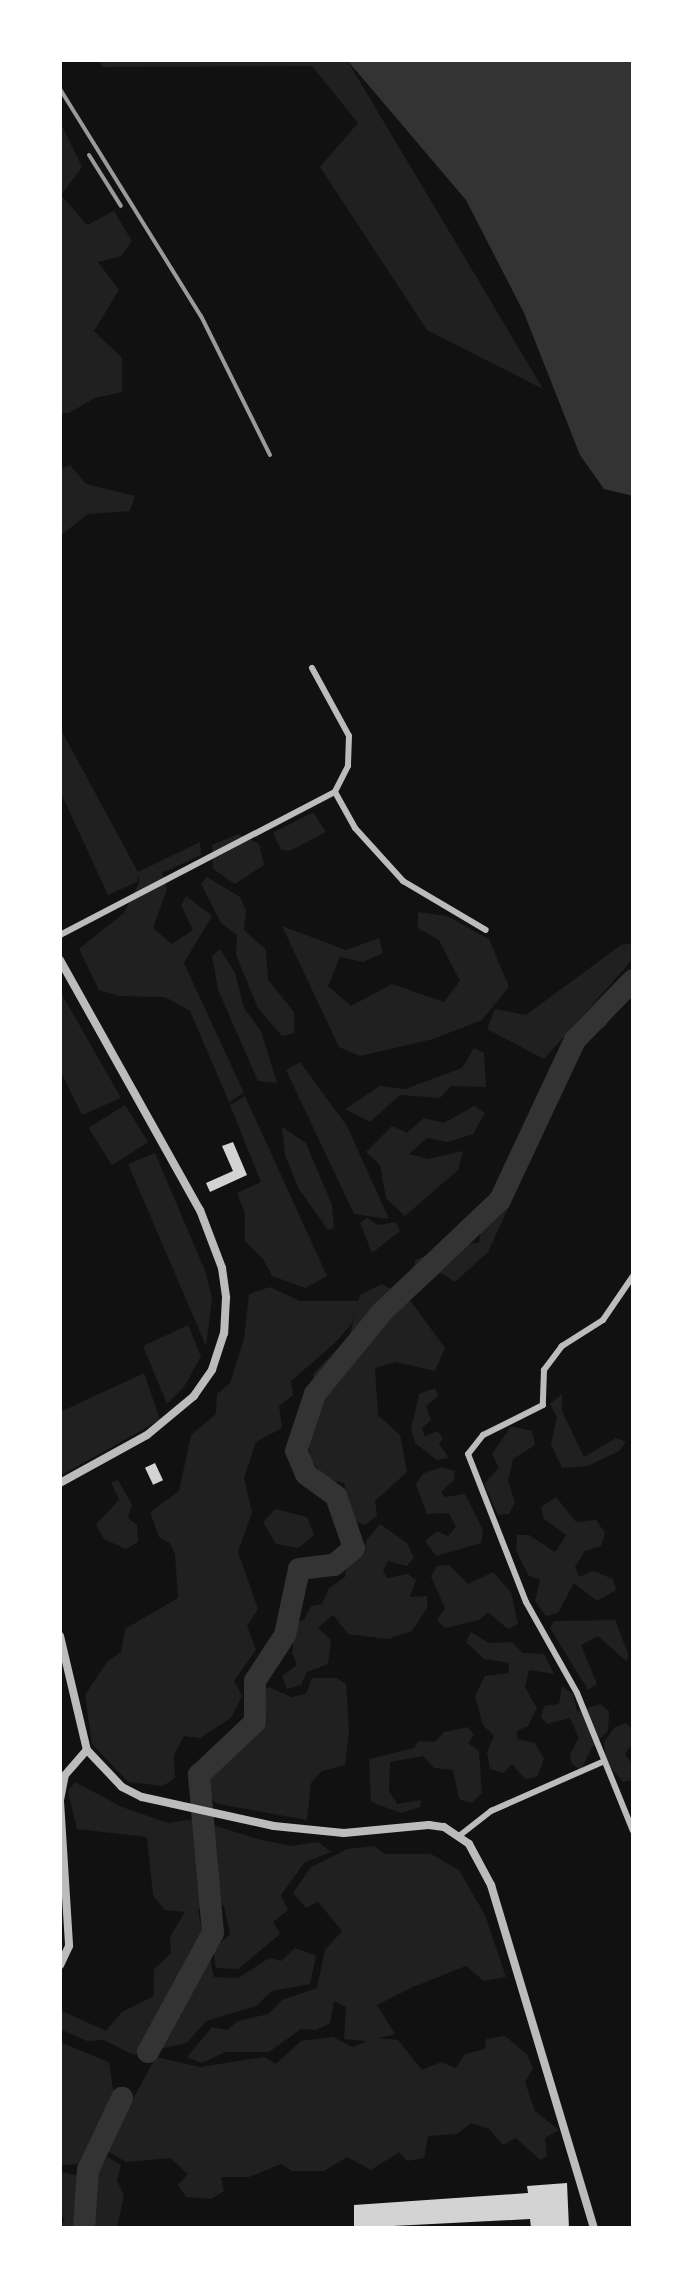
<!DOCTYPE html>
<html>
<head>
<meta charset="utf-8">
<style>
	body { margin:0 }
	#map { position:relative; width:693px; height:2288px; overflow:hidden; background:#111; font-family:"Golos Text",sans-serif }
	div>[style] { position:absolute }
	.green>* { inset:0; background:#202020; transform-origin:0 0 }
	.water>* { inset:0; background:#333 }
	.river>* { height:22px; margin:-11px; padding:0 11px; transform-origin:11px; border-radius:11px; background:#333 }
	.building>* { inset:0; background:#d3d3d3; transform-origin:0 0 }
	.minor>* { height:6px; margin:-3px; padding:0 3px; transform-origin:3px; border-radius:3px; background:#bcbcbc }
	.tertiary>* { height:8px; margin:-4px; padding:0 4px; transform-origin:4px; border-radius:4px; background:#bcbcbc }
	.rail>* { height:4px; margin:-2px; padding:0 2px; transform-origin:2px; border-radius:2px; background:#9a9a9a }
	span { translate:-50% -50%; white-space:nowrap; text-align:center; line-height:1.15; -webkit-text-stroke:7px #fff; paint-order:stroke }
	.frame { position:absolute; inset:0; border:62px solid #fff; pointer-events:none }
</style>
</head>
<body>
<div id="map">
	<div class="green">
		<i style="clip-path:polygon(98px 60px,347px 60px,543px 389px,427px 330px,320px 167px,358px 123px,312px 66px,103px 67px)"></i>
		<i style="clip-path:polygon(60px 122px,82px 167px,61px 195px,87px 225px,114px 211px,132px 241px,121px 256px,98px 262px,119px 290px,94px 331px,122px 358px,122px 392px,95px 398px,69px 413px,60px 413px)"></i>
		<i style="clip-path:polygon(70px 465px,86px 484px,135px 496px,130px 511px,88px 514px,60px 536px,60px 469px)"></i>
		<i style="clip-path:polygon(60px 728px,138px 872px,200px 842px,201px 855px,162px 873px,167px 889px,153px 928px,172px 944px,193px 930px,181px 905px,186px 896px,212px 916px,184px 963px,244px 1093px,229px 1102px,190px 1011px,165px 997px,119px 996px,99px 990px,79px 949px,124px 913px,139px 883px,139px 875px,137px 882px,108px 895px,60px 791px)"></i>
		<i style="clip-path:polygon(313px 812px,326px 832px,290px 851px,281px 850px,273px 833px)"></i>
		<i style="clip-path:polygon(238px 834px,259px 844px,264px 865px,235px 884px,213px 869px,212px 845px)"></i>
		<i style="clip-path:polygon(207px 877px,240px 897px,246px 911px,244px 930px,266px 950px,268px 980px,294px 1012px,294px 1033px,282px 1036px,258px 1008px,236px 955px,237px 935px,221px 923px,201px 884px)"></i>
		<i style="clip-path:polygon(418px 912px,447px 916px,489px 939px,509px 987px,482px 1020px,433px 1039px,360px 1056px,339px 1047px,282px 926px,346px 950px,379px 938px,383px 953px,363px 962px,340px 957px,328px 986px,351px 1006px,392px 984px,444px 1002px,460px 981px,439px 940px,418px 928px)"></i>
		<i style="clip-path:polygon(633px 943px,633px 959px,544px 1059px,487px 1029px,495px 1009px,526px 1015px,621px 945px)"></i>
		<i style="clip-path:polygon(220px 949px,235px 973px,244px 1008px,261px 1031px,277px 1083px,258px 1081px,218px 990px,212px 956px)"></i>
		<i style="clip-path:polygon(60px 991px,121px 1098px,82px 1115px,60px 1070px)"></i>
		<i style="clip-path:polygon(601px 1008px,613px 1015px,605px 1027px,587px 1037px,488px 1252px,455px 1282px,441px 1273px,410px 1298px,397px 1290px,399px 1282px,414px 1272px,415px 1260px,434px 1253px,443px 1257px,459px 1244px,479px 1243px,481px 1229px,495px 1216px,490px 1195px,501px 1188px,516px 1147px,546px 1115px,542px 1099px,557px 1092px,551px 1081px,571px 1037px,591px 1030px)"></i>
		<i style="clip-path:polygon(474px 1048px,484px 1053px,486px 1087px,451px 1086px,440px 1098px,400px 1095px,370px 1122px,345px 1109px,380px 1086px,405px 1089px,462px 1068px)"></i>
		<i style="clip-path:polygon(300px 1062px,347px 1126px,389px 1219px,354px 1214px,286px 1070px)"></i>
		<i style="clip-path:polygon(245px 1096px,327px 1276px,305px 1288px,272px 1276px,263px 1259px,245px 1241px,245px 1213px,237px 1193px,261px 1182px,230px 1105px)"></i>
		<i style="left:125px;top:1105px;width:44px;height:43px;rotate:58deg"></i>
		<i style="clip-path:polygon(474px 1106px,485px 1113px,473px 1134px,448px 1142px,427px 1138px,409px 1154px,428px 1159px,463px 1151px,458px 1170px,405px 1216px,386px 1198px,380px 1165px,366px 1152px,392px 1126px,407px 1133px,424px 1118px,444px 1123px)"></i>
		<i style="clip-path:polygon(282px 1127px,306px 1143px,332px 1205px,334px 1228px,328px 1230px,299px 1189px,285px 1155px)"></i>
		<i style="clip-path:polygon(155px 1153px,206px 1273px,212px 1299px,206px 1346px,128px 1164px)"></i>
		<i style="clip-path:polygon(367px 1218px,378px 1225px,396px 1222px,400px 1231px,372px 1253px,360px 1223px)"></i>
		<i style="clip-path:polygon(382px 1284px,410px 1300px,445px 1348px,435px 1371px,396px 1362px,375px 1368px,378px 1415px,400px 1435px,407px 1472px,375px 1501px,377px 1516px,364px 1525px,351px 1519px,344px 1483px,327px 1479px,310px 1459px,308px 1434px,313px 1425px,306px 1405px,316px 1386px,313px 1374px,350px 1336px,356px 1307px,352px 1323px,336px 1342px,291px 1381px,293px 1395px,279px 1406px,282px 1428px,256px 1442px,244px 1478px,252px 1512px,238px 1552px,258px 1609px,247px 1626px,256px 1650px,234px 1681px,242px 1696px,231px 1718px,200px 1738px,184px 1736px,174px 1755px,175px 1778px,163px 1786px,128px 1782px,92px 1744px,85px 1695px,107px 1662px,121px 1652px,125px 1629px,178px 1598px,175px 1554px,170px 1543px,159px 1537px,150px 1512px,179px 1491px,191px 1435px,216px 1414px,217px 1394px,230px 1383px,244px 1339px,249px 1294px,270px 1287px,300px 1301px,358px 1301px,360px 1295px)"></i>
		<i style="clip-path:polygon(188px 1325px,201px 1356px,184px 1387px,167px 1404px,143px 1346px)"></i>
		<i style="clip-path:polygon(144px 1373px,160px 1420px,60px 1476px,60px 1412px)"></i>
		<i style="clip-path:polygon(435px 1388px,438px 1396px,426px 1406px,431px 1420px,422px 1428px,425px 1437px,437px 1431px,443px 1438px,439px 1444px,449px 1458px,437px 1460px,415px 1443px,411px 1429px,419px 1394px)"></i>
		<i style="clip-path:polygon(562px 1394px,562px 1411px,584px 1457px,616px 1438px,626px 1442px,619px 1451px,588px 1466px,562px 1468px,551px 1444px,557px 1417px,550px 1404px)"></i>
		<i style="clip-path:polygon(511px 1426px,532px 1431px,535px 1445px,513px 1459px,508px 1481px,515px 1502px,509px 1514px,498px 1515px,484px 1484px,499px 1468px,492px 1454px)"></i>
		<i style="clip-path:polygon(442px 1467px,455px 1471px,454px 1480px,441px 1492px,445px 1497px,465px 1494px,483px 1530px,481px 1543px,436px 1556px,425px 1541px,437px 1531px,448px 1536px,456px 1527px,449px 1513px,427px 1514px,416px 1485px,422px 1474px)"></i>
		<i style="clip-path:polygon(118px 1480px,132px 1505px,128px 1518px,137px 1525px,138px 1542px,126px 1549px,104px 1539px,96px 1524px,119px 1500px,111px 1482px)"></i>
		<i style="clip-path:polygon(556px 1497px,576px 1522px,596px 1520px,605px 1533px,601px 1546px,585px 1551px,575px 1567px,579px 1577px,593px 1571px,613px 1579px,616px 1590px,597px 1601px,574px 1583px,558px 1613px,546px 1616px,535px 1601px,540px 1580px,529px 1576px,516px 1551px,517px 1535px,529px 1535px,555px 1552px,566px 1535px,544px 1519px,541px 1507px)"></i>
		<i style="clip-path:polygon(275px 1509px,307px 1517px,314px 1535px,298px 1548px,276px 1544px,263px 1522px)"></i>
		<i style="clip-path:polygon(380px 1524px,407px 1543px,414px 1558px,407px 1566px,388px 1561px,383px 1571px,387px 1578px,408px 1574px,416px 1580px,410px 1597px,427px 1596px,427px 1608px,412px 1631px,388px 1639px,348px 1634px,333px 1615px,318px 1628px,331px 1640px,328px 1664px,307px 1672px,301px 1685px,287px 1689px,282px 1676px,297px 1665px,292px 1653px,296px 1622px,304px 1620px,311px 1606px,322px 1604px,329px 1588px,345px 1577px,346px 1567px,365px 1553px,366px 1541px)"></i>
		<i style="clip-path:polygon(449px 1565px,468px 1584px,493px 1572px,511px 1592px,518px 1624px,508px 1629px,488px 1612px,479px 1620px,445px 1628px,437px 1620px,445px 1608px,431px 1577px,437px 1566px)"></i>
		<i style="clip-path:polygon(615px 1620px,629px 1656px,626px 1661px,598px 1636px,581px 1645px,597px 1684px,588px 1690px,550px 1628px,554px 1621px)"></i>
		<i style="clip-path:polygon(471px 1632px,489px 1643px,512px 1642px,523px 1653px,544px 1654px,554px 1674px,529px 1670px,525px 1687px,537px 1708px,528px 1726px,517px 1731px,517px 1739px,535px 1743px,544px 1759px,537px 1777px,525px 1779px,512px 1764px,504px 1773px,490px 1769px,487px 1752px,494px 1736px,483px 1725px,475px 1696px,485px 1676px,509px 1673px,509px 1663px,484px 1659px,466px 1642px)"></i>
		<i style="clip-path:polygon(312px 1678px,337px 1678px,346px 1684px,349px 1730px,345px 1765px,322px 1771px,311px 1783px,307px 1820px,218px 1804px,198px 1790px,196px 1778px,212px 1773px,210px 1751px,225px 1743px,248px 1743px,267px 1723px,262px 1692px,269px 1687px,291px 1697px,306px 1694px)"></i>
		<i style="clip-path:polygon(562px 1686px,573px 1694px,577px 1712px,600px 1704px,609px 1711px,608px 1731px,592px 1747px,581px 1770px,572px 1764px,570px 1754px,579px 1738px,570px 1718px,547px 1724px,541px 1717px,544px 1706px,559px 1704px)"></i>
		<i style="clip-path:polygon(626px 1723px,633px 1729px,633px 1743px,625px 1754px,633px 1765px,633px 1780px,623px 1782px,606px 1762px,604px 1742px,614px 1728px)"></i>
		<i style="clip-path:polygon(468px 1727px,474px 1735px,468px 1743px,479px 1751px,482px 1793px,472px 1803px,459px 1799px,453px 1770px,434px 1768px,423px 1756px,390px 1762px,389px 1791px,397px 1804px,421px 1800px,420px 1807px,401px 1813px,371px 1802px,369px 1759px,414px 1748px,419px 1741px,435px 1742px,444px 1732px)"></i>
		<i style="clip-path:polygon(75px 1782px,122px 1807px,168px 1823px,194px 1819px,261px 1840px,292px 1846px,318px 1842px,331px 1852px,305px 1862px,281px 1895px,288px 1910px,273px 1922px,280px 1934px,238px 1969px,216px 1968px,213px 1949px,230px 1934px,224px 1906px,215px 1901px,198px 1910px,202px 1933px,192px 1948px,210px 1959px,214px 1977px,238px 1978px,269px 1958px,281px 1961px,295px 1948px,316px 1956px,310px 1984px,272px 1991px,256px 2006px,206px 2021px,187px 2043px,134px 2055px,104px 2040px,87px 2041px,60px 2029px,60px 2010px,106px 2031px,122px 2012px,154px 1996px,154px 1969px,171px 1953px,170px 1937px,185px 1912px,165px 1910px,153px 1896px,147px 1837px,77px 1829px,68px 1791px)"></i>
		<i style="clip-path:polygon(374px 1846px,385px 1854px,431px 1854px,459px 1870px,485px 1915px,506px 1977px,484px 1981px,466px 1966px,413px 1987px,377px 2005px,395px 2034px,378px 2038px,398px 2040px,422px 2070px,441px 2062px,456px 2068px,465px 2054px,485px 2049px,486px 2039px,505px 2036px,527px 2054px,533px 2068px,525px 2082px,535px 2111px,559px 2130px,545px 2138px,547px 2156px,540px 2160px,516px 2138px,503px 2145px,489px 2129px,471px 2123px,457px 2134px,428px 2136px,424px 2158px,407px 2161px,399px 2152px,371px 2170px,347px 2157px,324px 2171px,292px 2171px,281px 2164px,249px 2177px,221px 2177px,224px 2191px,211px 2199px,186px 2197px,178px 2185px,188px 2174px,170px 2158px,126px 2162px,105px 2150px,156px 2057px,200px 2067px,264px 2057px,276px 2064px,301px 2041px,333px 2037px,353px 2047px,367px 2041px,344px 2039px,346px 2007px,334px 2001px,330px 2023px,316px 2030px,301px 2029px,269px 2052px,225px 2052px,202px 2063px,187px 2057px,212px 2027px,227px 2030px,238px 2021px,268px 2014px,282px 2000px,317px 1988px,325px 1950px,342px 1931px,318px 1902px,306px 1908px,293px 1893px,311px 1867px,347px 1849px)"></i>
		<i style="clip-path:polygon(60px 2042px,109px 2062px,114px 2097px,84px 2164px,60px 2165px)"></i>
		<i style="clip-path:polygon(107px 2157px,121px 2165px,117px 2180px,124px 2196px,117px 2228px,60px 2228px,65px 2219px,60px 2213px,60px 2172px,92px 2178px)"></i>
	</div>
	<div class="water">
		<i style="clip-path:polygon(347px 60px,633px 60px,633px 496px,604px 489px,580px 455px,524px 313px,466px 200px)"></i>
	</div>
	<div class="river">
		<i style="left:148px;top:2052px;width:136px;rotate:-61.4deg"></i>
		<i style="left:213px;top:1933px;width:159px;rotate:-95.1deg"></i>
		<i style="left:199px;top:1775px;width:77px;rotate:-43.4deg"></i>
		<i style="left:255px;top:1722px;width:41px;rotate:-90deg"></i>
		<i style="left:255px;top:1681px;width:55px;rotate:-56.9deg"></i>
		<i style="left:285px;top:1635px;width:67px;rotate:-78deg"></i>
		<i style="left:299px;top:1569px;width:35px;rotate:-7deg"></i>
		<i style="left:334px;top:1565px;width:26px;rotate:-40deg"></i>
		<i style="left:354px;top:1548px;width:55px;rotate:-109.1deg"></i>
		<i style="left:336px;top:1496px;width:37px;rotate:-144deg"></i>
		<i style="left:306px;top:1474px;width:25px;rotate:-113deg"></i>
		<i style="left:296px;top:1451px;width:60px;rotate:-71.6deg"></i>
		<i style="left:315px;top:1394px;width:106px;rotate:-50.7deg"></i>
		<i style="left:382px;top:1312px;width:163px;rotate:-43.5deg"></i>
		<i style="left:500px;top:1200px;width:177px;rotate:-64.9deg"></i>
		<i style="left:575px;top:1040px;width:83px;rotate:-46deg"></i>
		<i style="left:84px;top:2228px;width:58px;rotate:-86.1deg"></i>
		<i style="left:88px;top:2170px;width:80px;rotate:-64.7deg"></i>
	</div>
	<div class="building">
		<i style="clip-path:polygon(233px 1142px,247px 1175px,210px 1192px,206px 1183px,233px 1171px,222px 1146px)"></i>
		<i style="left:155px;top:1463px;width:19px;height:11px;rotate:65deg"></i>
		<i style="clip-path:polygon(567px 2183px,569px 2228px,531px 2228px,530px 2219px,354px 2228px,354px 2205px,528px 2193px,527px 2186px)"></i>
	</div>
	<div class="minor">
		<i style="left:312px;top:668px;width:77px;rotate:61.4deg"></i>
		<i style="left:349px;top:736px;width:30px;rotate:92deg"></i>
		<i style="left:348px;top:766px;width:29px;rotate:117deg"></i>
		<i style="left:335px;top:792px;width:41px;rotate:60.9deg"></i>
		<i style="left:355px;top:828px;width:72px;rotate:47.8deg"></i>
		<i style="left:403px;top:881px;width:96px;rotate:30.6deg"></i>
		<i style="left:60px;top:935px;width:310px;rotate:-27.5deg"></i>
		<i style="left:633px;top:1276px;width:53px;rotate:124.3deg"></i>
		<i style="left:603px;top:1320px;width:49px;rotate:147.6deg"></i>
		<i style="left:562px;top:1346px;width:30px;rotate:127deg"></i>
		<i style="left:544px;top:1370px;width:35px;rotate:92deg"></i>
		<i style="left:543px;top:1405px;width:67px;rotate:153.4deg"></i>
		<i style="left:483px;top:1435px;width:24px;rotate:128deg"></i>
		<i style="left:468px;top:1454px;width:159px;rotate:68.6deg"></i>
		<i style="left:526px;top:1602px;width:104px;rotate:60.7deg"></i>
		<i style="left:577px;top:1693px;width:149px;rotate:67.9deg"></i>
		<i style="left:459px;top:1836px;width:41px;rotate:-38deg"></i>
		<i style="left:491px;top:1811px;width:121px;rotate:-23.8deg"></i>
	</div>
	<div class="tertiary">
		<i style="left:60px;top:960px;width:287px;rotate:60.8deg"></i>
		<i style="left:200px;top:1210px;width:62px;rotate:69.2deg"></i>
		<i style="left:222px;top:1268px;width:30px;rotate:82deg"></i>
		<i style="left:226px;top:1298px;width:35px;rotate:93deg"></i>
		<i style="left:224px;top:1333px;width:39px;rotate:108deg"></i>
		<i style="left:212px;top:1370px;width:32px;rotate:125deg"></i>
		<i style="left:194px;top:1396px;width:61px;rotate:140.3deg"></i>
		<i style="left:147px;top:1435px;width:99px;rotate:151.1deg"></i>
		<i style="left:60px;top:1636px;width:117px;rotate:76.7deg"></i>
		<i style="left:87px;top:1750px;width:51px;rotate:46.6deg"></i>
		<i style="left:122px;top:1787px;width:22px;rotate:27deg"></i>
		<i style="left:142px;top:1797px;width:135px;rotate:12.4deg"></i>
		<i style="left:274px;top:1826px;width:70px;rotate:5.7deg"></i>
		<i style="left:344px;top:1833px;width:85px;rotate:-5.4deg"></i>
		<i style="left:429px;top:1825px;width:15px;rotate:8deg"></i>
		<i style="left:444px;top:1827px;width:30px;rotate:34deg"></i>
		<i style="left:469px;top:1844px;width:47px;rotate:61.8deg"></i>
		<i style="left:491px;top:1885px;width:358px;rotate:73.3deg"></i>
		<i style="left:60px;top:1800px;width:25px;rotate:-79deg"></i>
		<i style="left:65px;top:1775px;width:33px;rotate:-49deg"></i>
		<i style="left:60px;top:1801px;width:145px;rotate:86.4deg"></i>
		<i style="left:69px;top:1946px;width:21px;rotate:115deg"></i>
	</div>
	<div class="rail">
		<i style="left:60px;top:89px;width:267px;rotate:58.2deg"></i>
		<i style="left:201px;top:316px;width:155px;rotate:63.6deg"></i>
		<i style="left:89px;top:155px;width:60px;rotate:57.9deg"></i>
	</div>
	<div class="frame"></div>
</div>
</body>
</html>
